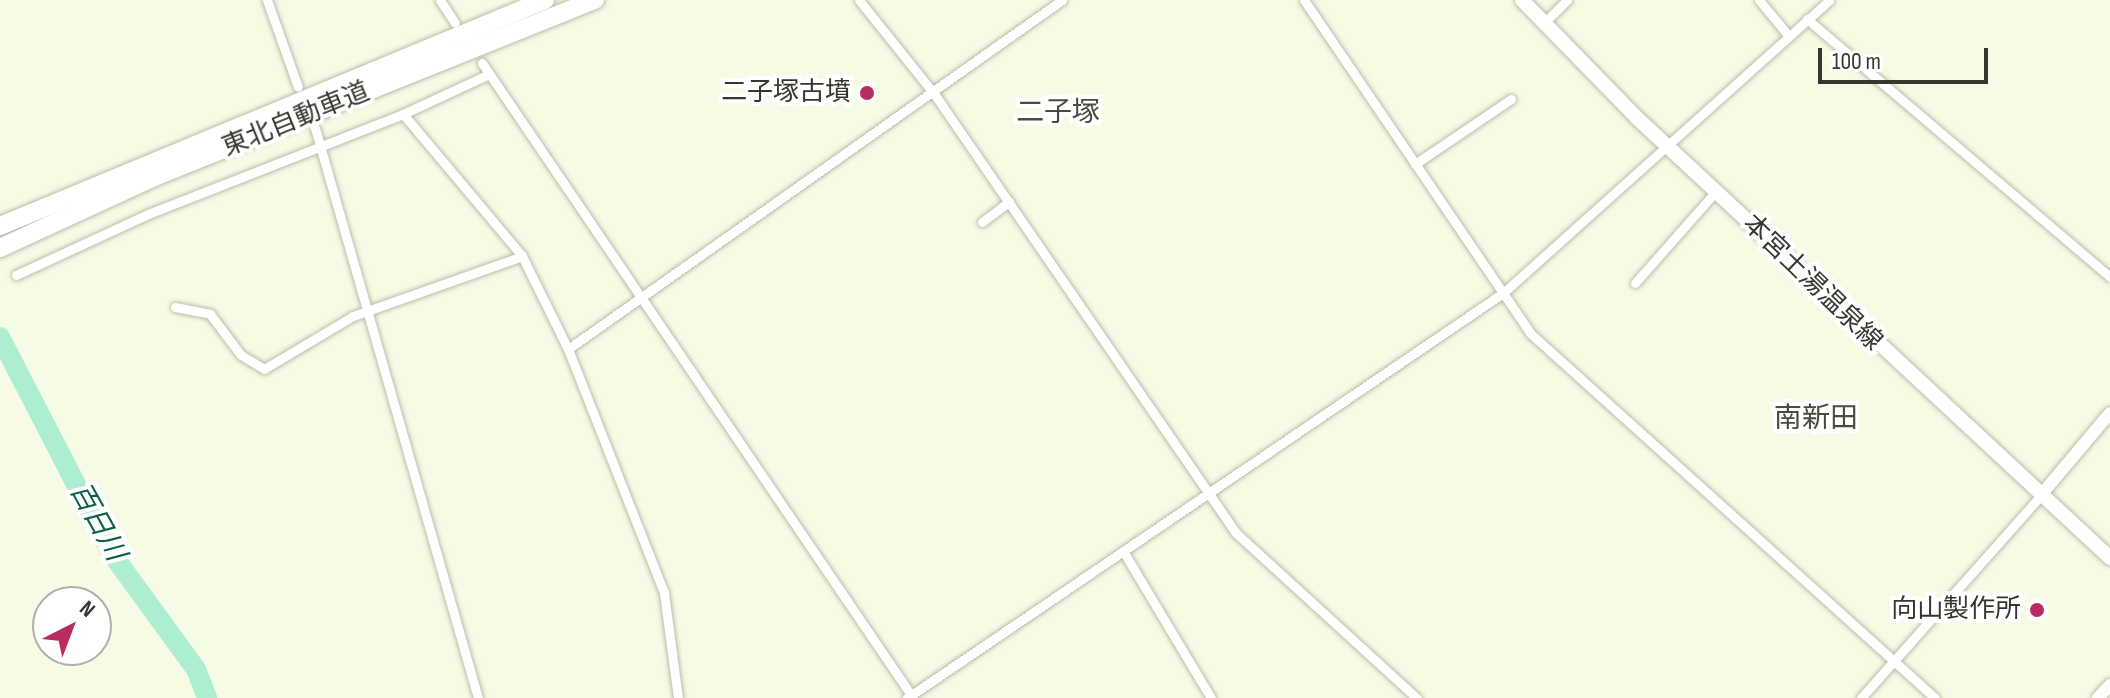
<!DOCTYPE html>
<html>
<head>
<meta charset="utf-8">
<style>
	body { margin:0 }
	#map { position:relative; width:2110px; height:698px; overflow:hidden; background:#f5fbe5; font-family:"Sofia Sans Condensed","Noto Sans JP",sans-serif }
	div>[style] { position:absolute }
	.river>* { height:20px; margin:-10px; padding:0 10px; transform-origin:10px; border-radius:10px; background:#adeed0 }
	.roads { filter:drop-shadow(0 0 2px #babfab) drop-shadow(0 0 2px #babfab) }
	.minor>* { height:9px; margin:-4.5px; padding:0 4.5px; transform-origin:4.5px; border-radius:4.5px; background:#fff }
	.tertiary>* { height:12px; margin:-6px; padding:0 6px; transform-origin:6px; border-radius:6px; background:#fff }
	.primary>* { height:14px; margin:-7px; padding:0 7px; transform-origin:7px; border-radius:7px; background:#fff }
	.motorway>* { height:18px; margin:-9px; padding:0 9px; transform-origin:9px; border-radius:9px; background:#fff }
	.dots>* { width:22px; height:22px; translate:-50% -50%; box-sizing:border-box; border:4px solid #fff; border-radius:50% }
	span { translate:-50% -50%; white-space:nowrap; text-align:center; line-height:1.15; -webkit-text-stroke:8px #fff; paint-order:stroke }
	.poi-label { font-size:26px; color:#363830 }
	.right { translate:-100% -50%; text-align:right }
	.street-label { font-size:26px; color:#363830 }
	.neighbourhood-label { font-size:28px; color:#484d3b }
	.water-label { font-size:28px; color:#0e5f44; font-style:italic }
	.north { position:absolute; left:32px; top:586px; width:80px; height:80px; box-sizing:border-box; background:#fff; border:2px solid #afafac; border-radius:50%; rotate:42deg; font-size:22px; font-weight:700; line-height:32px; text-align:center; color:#363830 }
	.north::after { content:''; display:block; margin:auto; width:28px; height:36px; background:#b92c61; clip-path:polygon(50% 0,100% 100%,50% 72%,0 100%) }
	.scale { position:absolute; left:1818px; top:48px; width:170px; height:36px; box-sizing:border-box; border:4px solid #363830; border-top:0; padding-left:10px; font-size:24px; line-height:28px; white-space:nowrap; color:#363830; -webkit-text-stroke:6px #fff; paint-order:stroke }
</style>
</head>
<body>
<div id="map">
	<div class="river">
		<i style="left:0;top:337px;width:244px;rotate:62.7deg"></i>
		<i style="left:112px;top:554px;width:142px;rotate:53.9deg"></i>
		<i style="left:196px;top:669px;width:31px;rotate:69deg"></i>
	</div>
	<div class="roads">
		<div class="minor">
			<i style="left:267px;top:0;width:92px;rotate:70.4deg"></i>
			<i style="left:440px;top:0;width:27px;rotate:57deg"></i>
			<i style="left:859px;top:0;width:122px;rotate:51.3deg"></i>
			<i style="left:935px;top:95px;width:531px;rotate:55.5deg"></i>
			<i style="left:1236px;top:533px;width:245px;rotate:42.4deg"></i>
			<i style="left:1304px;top:0;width:402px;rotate:55.8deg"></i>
			<i style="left:1530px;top:333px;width:545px;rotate:42.03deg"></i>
			<i style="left:1759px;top:0;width:45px;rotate:50.4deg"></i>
			<i style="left:1807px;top:19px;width:398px;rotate:40.4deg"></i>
			<i style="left:1544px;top:23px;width:33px;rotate:-45deg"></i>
			<i style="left:482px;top:63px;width:767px;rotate:55.83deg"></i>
			<i style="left:403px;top:114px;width:95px;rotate:-24.9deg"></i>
			<i style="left:315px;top:128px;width:593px;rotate:74.04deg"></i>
			<i style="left:1415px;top:164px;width:116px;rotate:-34.1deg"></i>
			<i style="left:982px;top:222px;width:34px;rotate:-37deg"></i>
			<i style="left:16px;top:275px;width:145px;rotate:-24.8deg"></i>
			<i style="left:148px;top:214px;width:274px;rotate:-21.4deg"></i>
			<i style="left:403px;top:114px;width:185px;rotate:50deg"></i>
			<i style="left:522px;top:256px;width:104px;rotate:63.7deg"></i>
			<i style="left:568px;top:349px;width:262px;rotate:68.5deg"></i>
			<i style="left:664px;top:593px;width:106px;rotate:82.4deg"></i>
			<i style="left:1635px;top:283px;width:123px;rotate:-48.6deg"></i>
			<i style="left:175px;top:307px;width:36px;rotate:11deg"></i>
			<i style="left:210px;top:314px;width:51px;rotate:52.9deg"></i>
			<i style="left:241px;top:355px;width:27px;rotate:31deg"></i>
			<i style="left:264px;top:369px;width:104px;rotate:-30.8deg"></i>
			<i style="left:353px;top:316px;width:179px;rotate:-19.5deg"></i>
			<i style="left:568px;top:349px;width:605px;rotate:-35.24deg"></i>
			<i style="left:1123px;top:551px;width:171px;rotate:59.1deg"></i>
			<i style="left:907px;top:698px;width:721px;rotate:-34.2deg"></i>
			<i style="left:1503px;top:293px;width:438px;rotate:-41.9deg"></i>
			<i style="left:1861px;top:698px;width:271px;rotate:-48.4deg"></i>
		</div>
		<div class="tertiary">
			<i style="left:2041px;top:495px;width:107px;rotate:-49.9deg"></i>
			<i style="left:2098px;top:698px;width:18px;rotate:-47deg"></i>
		</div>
		<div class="primary">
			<i style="left:1522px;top:0;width:165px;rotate:45.7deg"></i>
			<i style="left:1637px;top:118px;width:646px;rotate:42.93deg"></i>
		</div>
		<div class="motorway">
			<i style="left:0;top:226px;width:590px;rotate:-22.52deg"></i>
			<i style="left:0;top:248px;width:175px;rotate:-24.7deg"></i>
			<i style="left:159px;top:175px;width:470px;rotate:-21.9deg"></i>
		</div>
	</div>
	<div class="dots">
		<i style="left:867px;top:93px;background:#b92c61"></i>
		<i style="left:2037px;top:610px;background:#b92c61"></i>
	</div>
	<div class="poi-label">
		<span class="right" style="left:851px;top:93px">二子塚古墳</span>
		<span class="right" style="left:2021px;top:610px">向山製作所</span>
	</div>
	<div class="street-label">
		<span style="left:296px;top:120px;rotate:-22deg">東北自動車道</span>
		<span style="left:1812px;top:283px;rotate:44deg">本宮土湯温泉線</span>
	</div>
	<div class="neighbourhood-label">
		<span style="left:1058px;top:113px">二子塚</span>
		<span style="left:1816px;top:419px">南新田</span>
	</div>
	<div class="water-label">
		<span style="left:97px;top:522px;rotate:61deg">百日川</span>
	</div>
	<div class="north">N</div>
	<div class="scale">100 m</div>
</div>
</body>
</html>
